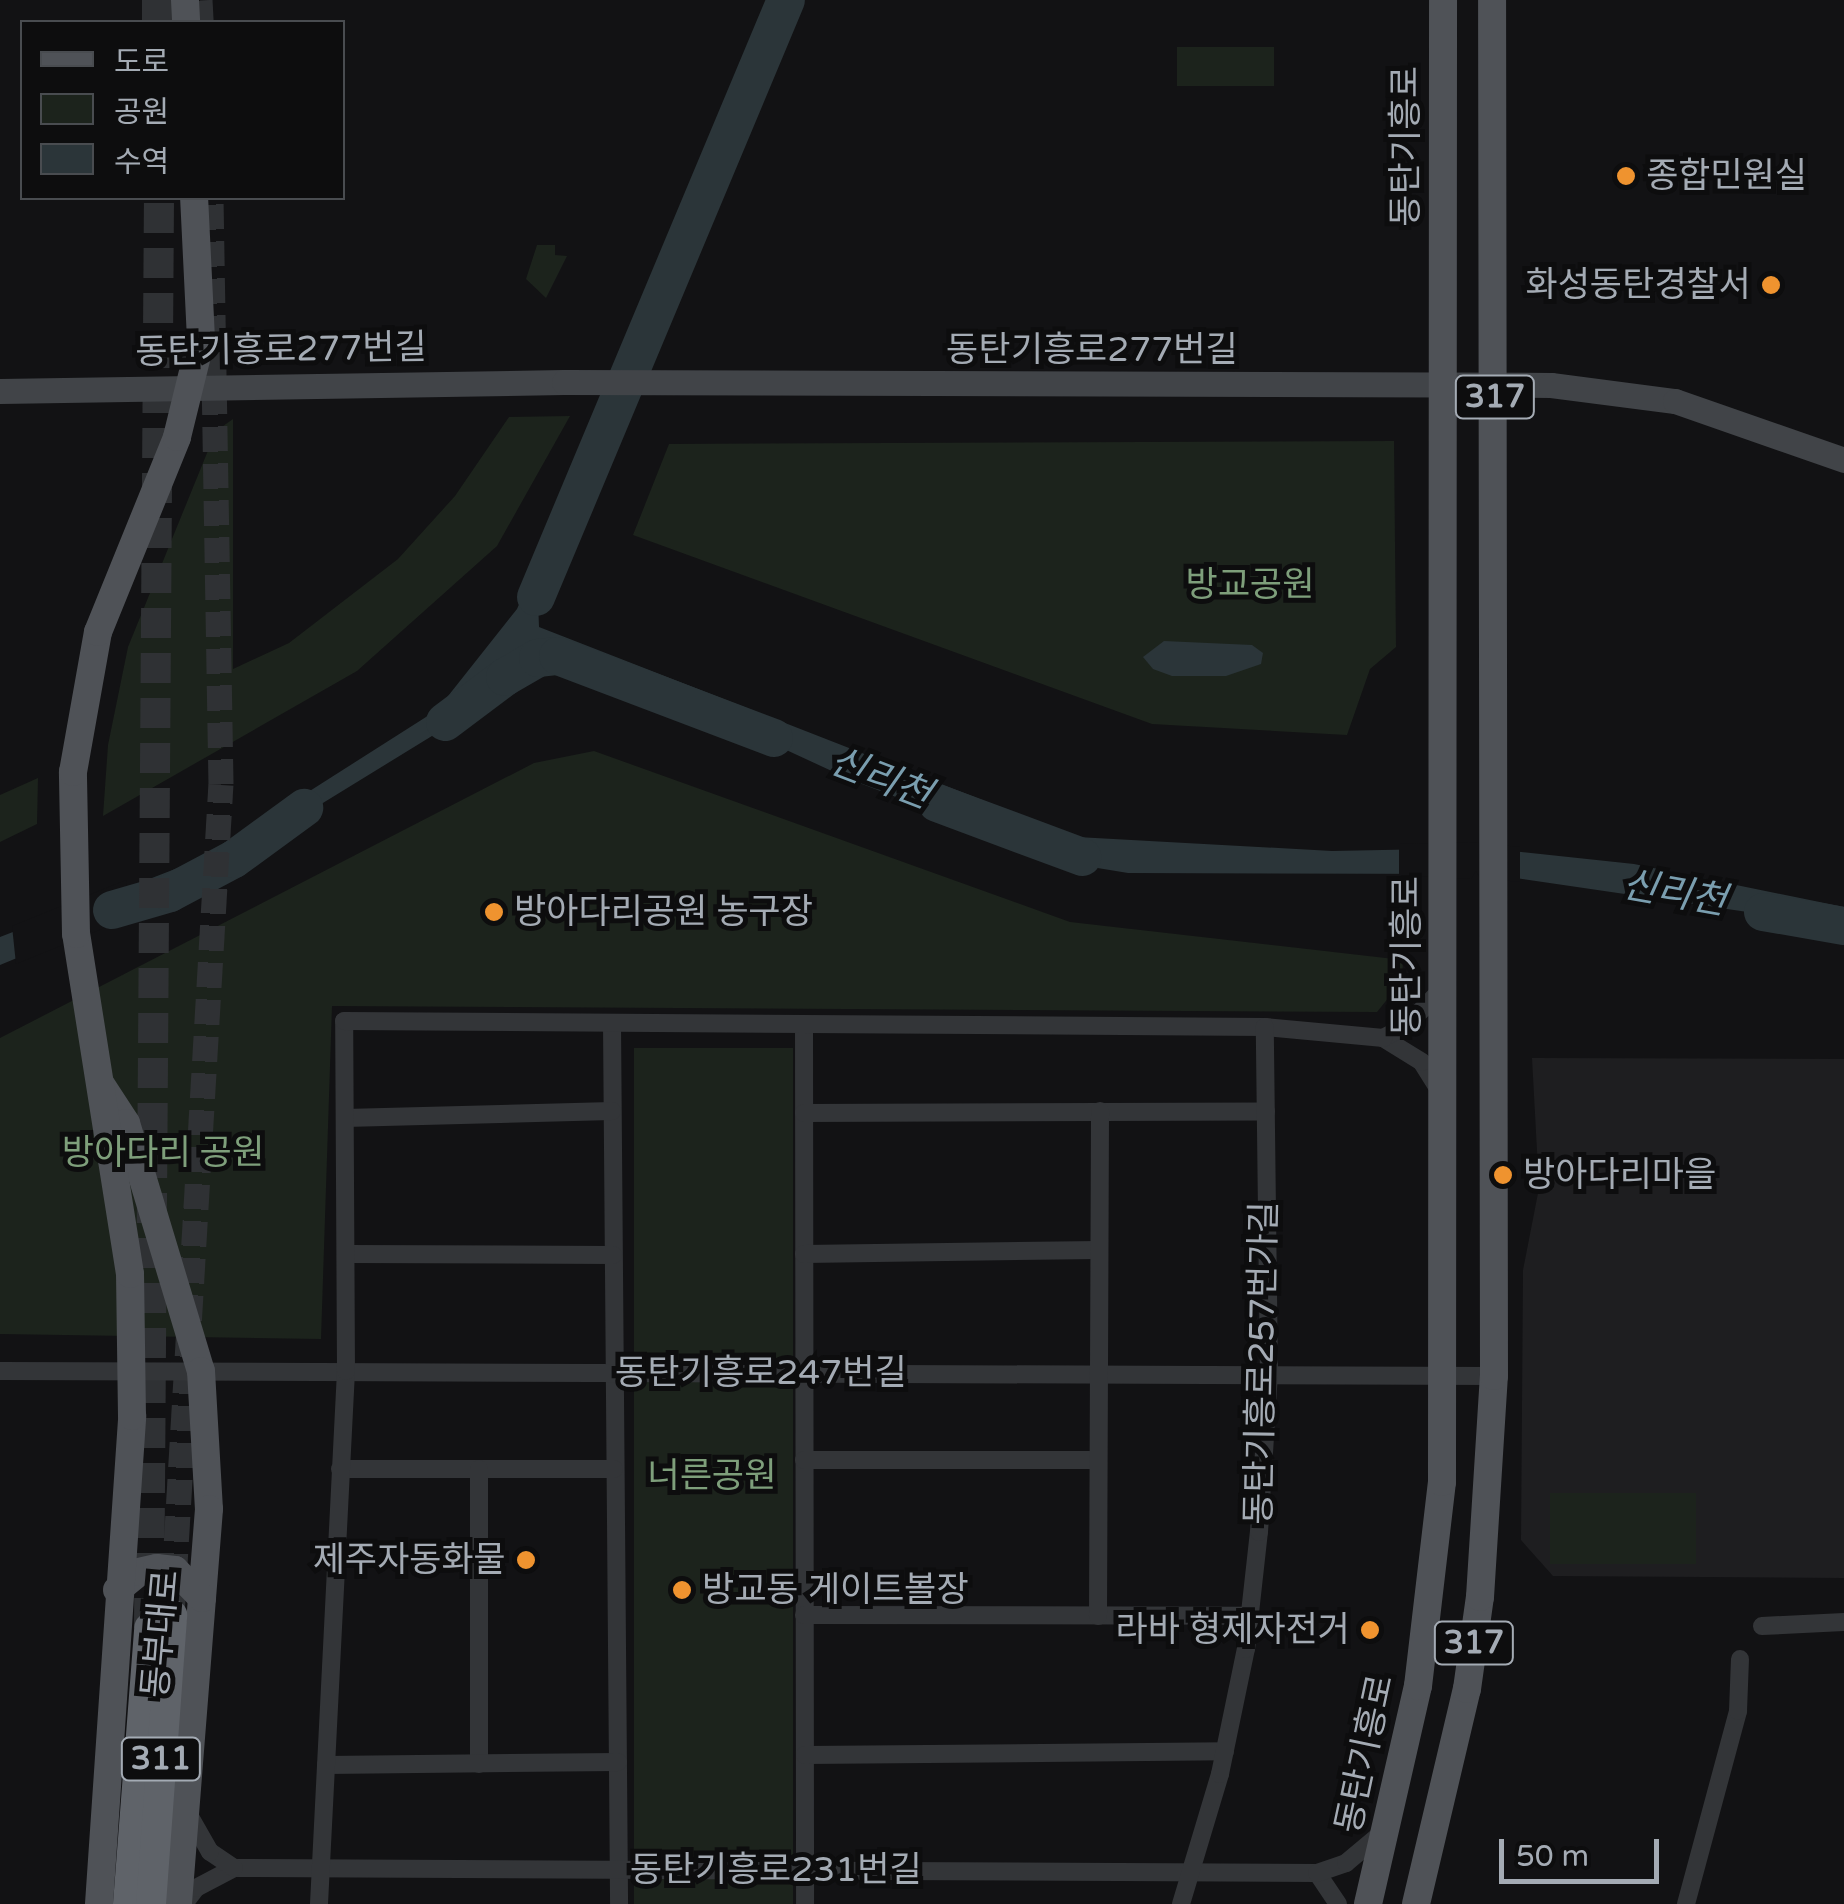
<!DOCTYPE html>
<html>
<head>
<meta charset="utf-8">
<style>
	body { margin:0 }
	#map { position:relative; width:1844px; height:1904px; overflow:hidden; background:#121214; font-family:"Varela Round","Noto Sans KR",sans-serif }
	div>[style] { position:absolute }
	.built>* { inset:0; background:#1e1e20 }
	.green>* { inset:0; background:#1c231c; transform-origin:0 0 }
	.water>* { inset:0; background:#2b3539 }
	.pier>* { inset:0; background:#121214 }
	.river>* { height:38px; margin:-19px; padding:0 19px; transform-origin:19px; border-radius:19px; background:#2b3539 }
	.secondary-tunnel>* { height:25px; margin-top:-12.5px; transform-origin:0; background:repeating-linear-gradient(90deg,#2f3134 0 25px,transparent 0 37px) }
	.highway-tunnel>* { height:30px; margin-top:-15px; transform-origin:0; background:repeating-linear-gradient(90deg,#2f3134 0 30px,transparent 0 45px) }
	.street>* { height:18px; margin:-9px; padding:0 9px; transform-origin:9px; border-radius:9px; background:#333538 }
	.secondary>* { height:25px; margin:-12.5px; padding:0 12.5px; transform-origin:12.5px; border-radius:12.5px; background:#414448 }
	.primary>* { height:28px; margin:-14px; padding:0 14px; transform-origin:14px; border-radius:14px; background:#4f5257 }
	.highway>* { height:30px; margin:-15px; padding:0 15px; transform-origin:15px; border-radius:15px; background:#5f6369 }
	.dots>* { width:28px; height:28px; translate:-50% -50%; box-sizing:border-box; border:5px solid #0d0d0e; border-radius:50% }
	span { translate:-50% -50%; white-space:nowrap; text-align:center; line-height:1.15; -webkit-text-stroke:10px #0d0d0e; paint-order:stroke }
	.shield-label span { padding:2px 8px; background:#0d0d0e; border:2px solid; border-radius:8px; -webkit-text-stroke-width:0 }
	.shield-label { font-size:32px; color:#a4abb4; font-weight:700 }
	.street-label { font-size:35px; color:#a4abb4 }
	.poi-label { font-size:35px; color:#a4abb4 }
	.left { translate:0 -50%; text-align:left }
	.right { translate:-100% -50%; text-align:right }
	.park-label { font-size:35px; color:#7e9f7b }
	.water-label { font-size:38px; color:#7a9eaf; font-style:italic }
	.legend { position:absolute; left:20px; top:20px; width:325px; height:180px; box-sizing:border-box; background:#0d0d0e; border:2px solid #494c50; margin:0; padding:12px 18px; list-style:none; font-size:30px; color:#a4abb4 }
	.legend li { display:flex; align-items:center; gap:20px; height:50px }
	.legend b { width:50px; border:2px solid #494c50 }
	.scale { position:absolute; left:1499px; top:1839px; width:160px; height:45px; box-sizing:border-box; border:5px solid #a4abb4; border-top:0; padding-left:12px; font-size:30px; line-height:35px; white-space:nowrap; color:#a4abb4; -webkit-text-stroke:8px #0d0d0e; paint-order:stroke }
</style>
</head>
<body>
<div id="map">
	<div class="built">
		<i style="clip-path:polygon(1532px 1058px,1844px 1059px,1844px 1578px,1553px 1576px,1521px 1540px,1523px 1270px,1539px 1188px)"></i>
	</div>
	<div class="green">
		<i style="left:1177px;top:47px;width:97px;height:39px"></i>
		<i style="clip-path:polygon(537px 245px,555px 245px,555px 255px,567px 256px,546px 298px,526px 279px)"></i>
		<i style="clip-path:polygon(570px 416px,497px 546px,357px 671px,103px 816px,108px 745px,128px 647px,216px 431px,233px 419px,233px 669px,289px 643px,398px 559px,455px 496px,509px 417px)"></i>
		<i style="clip-path:polygon(1394px 441px,1396px 647px,1370px 669px,1347px 735px,1152px 724px,633px 535px,669px 444px)"></i>
		<i style="clip-path:polygon(594px 751px,1070px 922px,1403px 960px,1402px 981px,1377px 1012px,332px 1006px,321px 1339px,0 1334px,0 1038px,534px 763px)"></i>
		<i style="clip-path:polygon(38px 778px,37px 824px,0 842px,0 795px)"></i>
		<i style="left:634px;top:1048px;width:159px;height:856px"></i>
		<i style="left:1696px;top:1493px;width:71px;height:146px;rotate:90deg"></i>
	</div>
	<div class="water">
		<i style="clip-path:polygon(771px 0,779px 0,626px 373px,616px 372px)"></i>
		<i style="clip-path:polygon(610px 395px,615px 396px,538px 599px,539px 627px,1077px 837px,1332px 851px,1483px 848px,1634px 864px,1844px 907px,1844px 926px,1481px 873px,1478px 858px,1471px 874px,1128px 873px,1061px 862px,1045px 845px,976px 818px,956px 820px,849px 779px,689px 705px,648px 674px,532px 642px,458px 720px,318px 806px,128px 912px,0 965px,0 937px,206px 857px,437px 710px,517px 609px)"></i>
		<i style="clip-path:polygon(1164px 641px,1252px 645px,1263px 653px,1261px 664px,1226px 676px,1172px 676px,1153px 669px,1143px 657px)"></i>
	</div>
	<div class="pier">
		<i style="clip-path:polygon(1469px 842px,1520px 847px,1520px 882px,1480px 878px,1476px 871px,1471px 879px,1399px 875px,1399px 844px)"></i>
		<i style="clip-path:polygon(126px 880px,129px 918px,16px 964px,12px 926px)"></i>
	</div>
	<div class="river">
		<i style="left:536px;top:597px;width:647px;rotate:-67.28deg"></i>
		<i style="left:445px;top:722px;width:75px;rotate:-36.9deg"></i>
		<i style="left:505px;top:677px;width:38px;rotate:-30deg"></i>
		<i style="left:538px;top:658px;width:20px;rotate:-6deg"></i>
		<i style="left:558px;top:656px;width:231px;rotate:20.8deg"></i>
		<i style="left:937px;top:803px;width:155px;rotate:20.4deg"></i>
		<i style="left:112px;top:910px;width:60px;rotate:-16.3deg"></i>
		<i style="left:170px;top:893px;width:72px;rotate:-28deg"></i>
		<i style="left:234px;top:859px;width:87px;rotate:-36.1deg"></i>
		<i style="left:1763px;top:912px;width:82px;rotate:9.8deg"></i>
	</div>
	<div class="secondary-tunnel">
		<i style="left:200px;top:0;width:22px;rotate:87deg"></i>
		<i style="left:172px;top:1615px;width:832px;rotate:-86.63deg"></i>
		<i style="left:221px;top:784px;width:586px;rotate:-90.98deg"></i>
	</div>
	<div class="highway-tunnel">
		<i style="left:157px;top:0;width:22px;rotate:90deg"></i>
		<i style="left:149px;top:1628px;width:1430px;rotate:-89.6deg"></i>
	</div>
	<div class="street">
		<i style="left:612px;top:1023px;width:881px;rotate:89.54deg"></i>
		<i style="left:804px;top:1024px;width:880px;rotate:89.93deg"></i>
		<i style="left:1441px;top:1093px;width:36px;rotate:-122deg"></i>
		<i style="left:1422px;top:1062px;width:46px;rotate:-148.4deg"></i>
		<i style="left:1383px;top:1038px;width:27px;rotate:-28deg"></i>
		<i style="left:1407px;top:1025px;width:53px;rotate:-45.8deg"></i>
		<i style="left:804px;top:1113px;width:462px;rotate:-0.2deg"></i>
		<i style="left:345px;top:1118px;width:267px;rotate:-1.5deg"></i>
		<i style="left:346px;top:1254px;width:267px;rotate:0.2deg"></i>
		<i style="left:804px;top:1254px;width:295px;rotate:-0.8deg"></i>
		<i style="left:0;top:1371px;width:1494px;rotate:0.19deg"></i>
		<i style="left:804px;top:1460px;width:294px"></i>
		<i style="left:340px;top:1469px;width:274px"></i>
		<i style="left:479px;top:1469px;width:295px;rotate:90deg"></i>
		<i style="left:804px;top:1615px;width:446px;rotate:0.1deg"></i>
		<i style="left:1098px;top:1616px;width:505px;rotate:-89.77deg"></i>
		<i style="left:1762px;top:1626px;width:82px;rotate:-2.8deg"></i>
		<i style="left:805px;top:1755px;width:420px;rotate:-0.5deg"></i>
		<i style="left:326px;top:1765px;width:292px;rotate:-0.6deg"></i>
		<i style="left:234px;top:1868px;width:1083px;rotate:0.26deg"></i>
		<i style="left:184px;top:1904px;width:20px;rotate:-53deg"></i>
		<i style="left:196px;top:1888px;width:43px;rotate:-27.8deg"></i>
		<i style="left:234px;top:1868px;width:29px;rotate:-146deg"></i>
		<i style="left:210px;top:1852px;width:43px;rotate:-119.6deg"></i>
		<i style="left:319px;top:1904px;width:534px;rotate:-87.1deg"></i>
		<i style="left:346px;top:1371px;width:350px;rotate:-90.3deg"></i>
		<i style="left:344px;top:1021px;width:921px;rotate:0.37deg"></i>
		<i style="left:1265px;top:1027px;width:119px;rotate:5.3deg"></i>
		<i style="left:1181px;top:1904px;width:136px;rotate:-73.3deg"></i>
		<i style="left:1220px;top:1774px;width:128px;rotate:-78.3deg"></i>
		<i style="left:1246px;top:1649px;width:118px;rotate:-83.7deg"></i>
		<i style="left:1259px;top:1532px;width:157px;rotate:-86.4deg"></i>
		<i style="left:1269px;top:1375px;width:348px;rotate:-90.7deg"></i>
		<i style="left:1338px;top:1904px;width:37px;rotate:-124deg"></i>
		<i style="left:1317px;top:1873px;width:31px;rotate:-19deg"></i>
		<i style="left:1346px;top:1863px;width:48px;rotate:-40deg"></i>
		<i style="left:1686px;top:1904px;width:200px;rotate:-74.9deg"></i>
		<i style="left:1738px;top:1711px;width:52px;rotate:-87.8deg"></i>
	</div>
	<div class="secondary">
		<i style="left:0;top:391px;width:564px;rotate:-0.91deg"></i>
		<i style="left:564px;top:382px;width:987px;rotate:0.17deg"></i>
		<i style="left:1551px;top:385px;width:125px;rotate:7.4deg"></i>
		<i style="left:1675px;top:401px;width:179px;rotate:19.2deg"></i>
	</div>
	<div class="primary">
		<i style="left:185px;top:0;width:22px;rotate:87deg"></i>
		<i style="left:102px;top:1086px;width:44px;rotate:57deg"></i>
		<i style="left:126px;top:1123px;width:259px;rotate:73.2deg"></i>
		<i style="left:201px;top:1371px;width:138px;rotate:86.7deg"></i>
		<i style="left:209px;top:1509px;width:396px;rotate:94.5deg"></i>
		<i style="left:117px;top:1590px;width:28px;rotate:-39deg"></i>
		<i style="left:139px;top:1572px;width:18px;rotate:-13deg"></i>
		<i style="left:157px;top:1568px;width:18px;rotate:6deg"></i>
		<i style="left:175px;top:1570px;width:39px;rotate:46deg"></i>
		<i style="left:99px;top:1904px;width:489px;rotate:-86.1deg"></i>
		<i style="left:132px;top:1416px;width:142px;rotate:-90.8deg"></i>
		<i style="left:130px;top:1274px;width:344px;rotate:-99deg"></i>
		<i style="left:76px;top:934px;width:162px;rotate:-91.1deg"></i>
		<i style="left:73px;top:772px;width:142px;rotate:-79.9deg"></i>
		<i style="left:98px;top:632px;width:210px;rotate:-67.9deg"></i>
		<i style="left:177px;top:437px;width:101px;rotate:-76.2deg"></i>
		<i style="left:201px;top:339px;width:141px;rotate:-92.8deg"></i>
		<i style="left:1368px;top:1904px;width:224px;rotate:-77.1deg"></i>
		<i style="left:1418px;top:1686px;width:205px;rotate:-83.3deg"></i>
		<i style="left:1442px;top:1482px;width:1482px;rotate:-89.96deg"></i>
		<i style="left:1416px;top:1904px;width:221px;rotate:-76.7deg"></i>
		<i style="left:1467px;top:1689px;width:93px;rotate:-82deg"></i>
		<i style="left:1480px;top:1597px;width:221px;rotate:-86.4deg"></i>
		<i style="left:1494px;top:1376px;width:1376px;rotate:-90.08deg"></i>
	</div>
	<div class="highway">
		<i style="left:128px;top:1904px;width:277px;rotate:-85.6deg"></i>
		<i style="left:151px;top:1904px;width:290px;rotate:-85.8deg"></i>
	</div>
	<div class="dots">
		<i style="left:1626px;top:176px;background:#ef932f"></i>
		<i style="left:1771px;top:285px;background:#ef932f"></i>
		<i style="left:494px;top:912px;background:#ef932f"></i>
		<i style="left:1503px;top:1175px;background:#ef932f"></i>
		<i style="left:526px;top:1560px;background:#ef932f"></i>
		<i style="left:682px;top:1590px;background:#ef932f"></i>
		<i style="left:1370px;top:1630px;background:#ef932f"></i>
	</div>
	<div class="shield-label">
		<span style="left:1495px;top:397px">317</span>
		<span style="left:1474px;top:1643px">317</span>
		<span style="left:161px;top:1759px">311</span>
	</div>
	<div class="street-label">
		<span style="left:1406px;top:146px;rotate:-90deg">동탄기흥로</span>
		<span style="left:281px;top:350px;rotate:-1deg">동탄기흥로277번길</span>
		<span style="left:1092px;top:350px">동탄기흥로277번길</span>
		<span style="left:1407px;top:956px;rotate:-90deg">동탄기흥로</span>
		<span style="left:1262px;top:1363px;rotate:-89deg">동탄기흥로257번가길</span>
		<span style="left:761px;top:1373px">동탄기흥로247번길</span>
		<span style="left:161px;top:1634px;rotate:-85deg">동부대로</span>
		<span style="left:1365px;top:1754px;rotate:-78deg">동탄기흥로</span>
		<span style="left:776px;top:1870px">동탄기흥로231번길</span>
	</div>
	<div class="poi-label">
		<span class="left" style="left:1646px;top:176px">종합민원실</span>
		<span class="right" style="left:1751px;top:285px">화성동탄경찰서</span>
		<span class="left" style="left:514px;top:912px">방아다리공원 농구장</span>
		<span class="left" style="left:1523px;top:1175px">방아다리마을</span>
		<span class="right" style="left:506px;top:1560px">제주자동화물</span>
		<span class="left" style="left:702px;top:1590px">방교동 게이트볼장</span>
		<span class="right" style="left:1350px;top:1630px">라바 형제자전거</span>
	</div>
	<div class="park-label">
		<span style="left:1250px;top:585px">방교공원</span>
		<span style="left:163px;top:1153px">방아다리 공원</span>
		<span style="left:712px;top:1476px">너른공원</span>
	</div>
	<div class="water-label">
		<span style="left:880px;top:779px;rotate:21deg">신리천</span>
		<span style="left:1674px;top:894px;rotate:10deg">신리천</span>
	</div>
	<ul class="legend">
	<li><b style="height:12px;background:#4f5257"></b>도로</li>
	<li><b style="height:28px;background:#1c231c"></b>공원</li>
	<li><b style="height:28px;background:#2b3539"></b>수역</li>
	</ul>
	<div class="scale">50 m</div>
</div>
</body>
</html>
